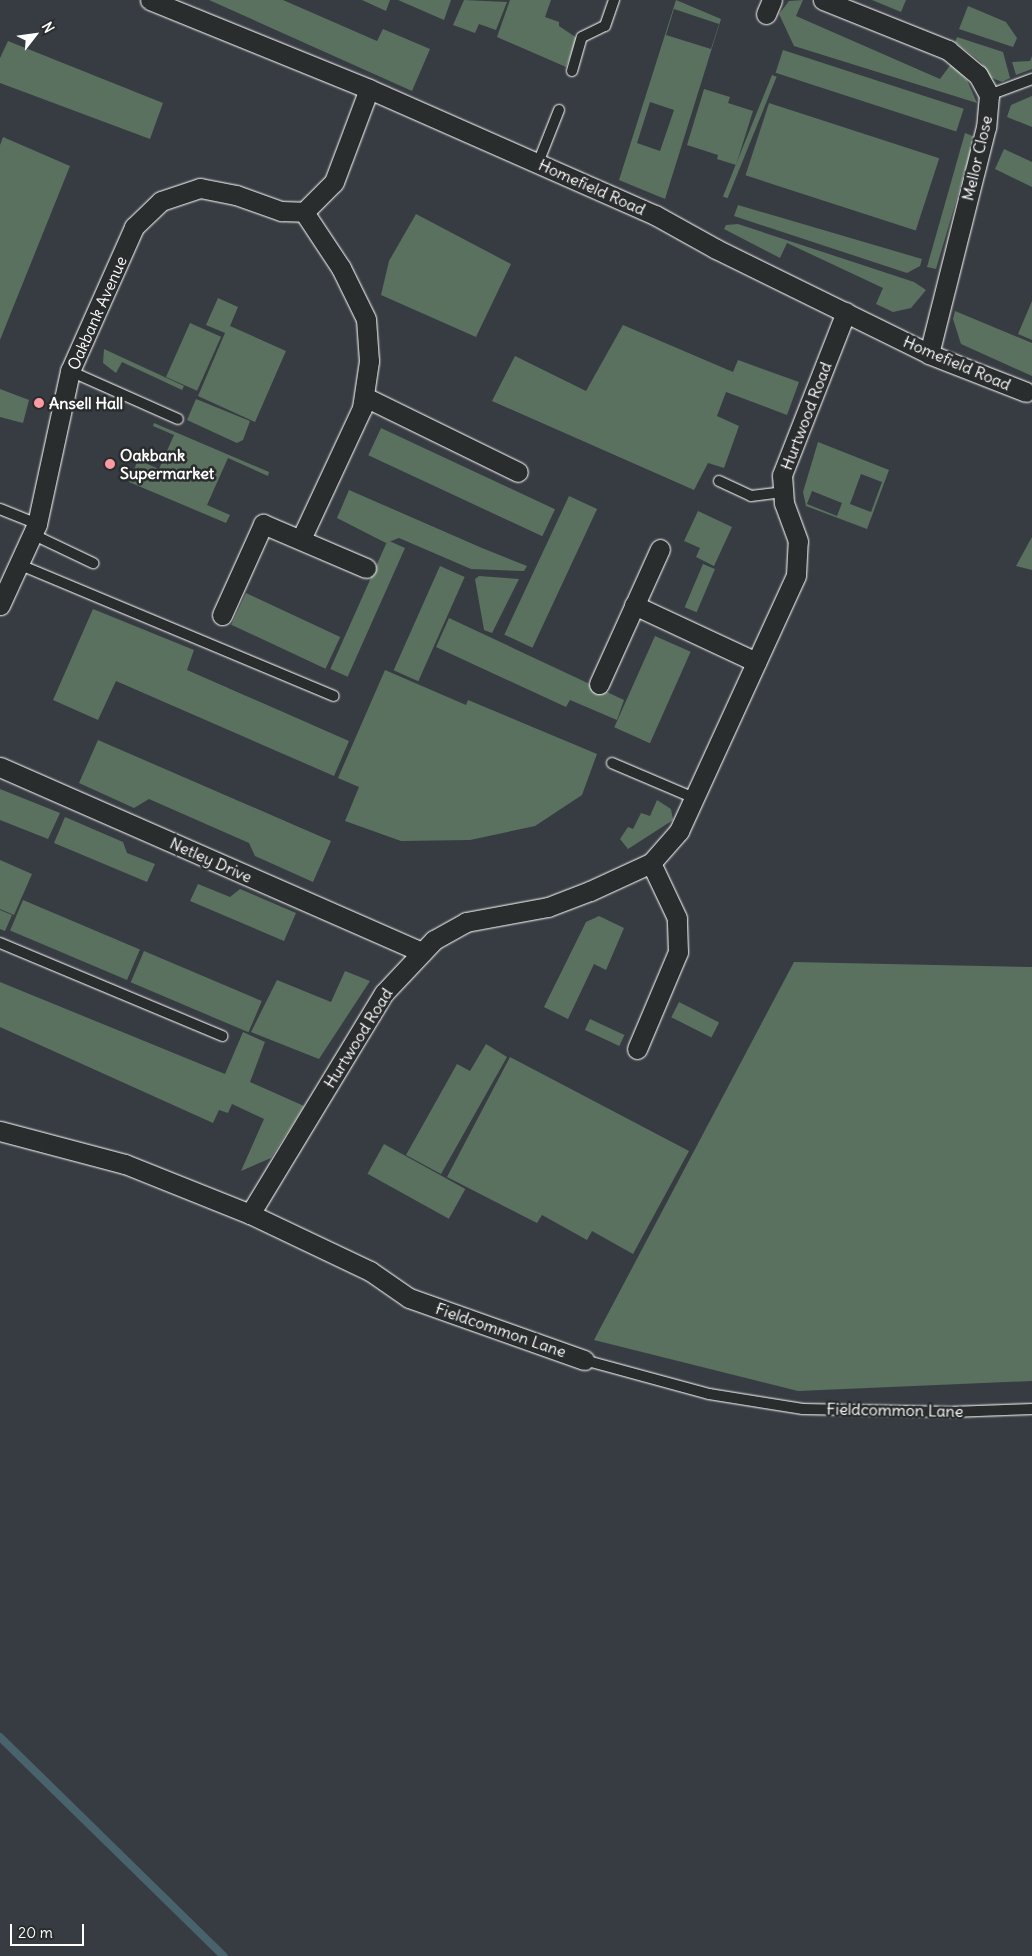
<!DOCTYPE html>
<html>
<head>
<meta charset="utf-8">
<style>
	body { margin:0 }
	#map { position:relative; width:1032px; height:1956px; overflow:hidden; background:#373c42; font-family:Delius,sans-serif }
	div>[style] { position:absolute }
	.green>* { inset:0; background:#59715e; transform-origin:0 0 }
	.stream>* { height:8px; margin:-4px; padding:0 4px; transform-origin:4px; border-radius:4px; background:#49636d }
	.roads { filter:drop-shadow(0 0 1px #fff) drop-shadow(0 0 1px #fff) }
	.service>* { height:10px; margin:-5px; padding:0 5px; transform-origin:5px; border-radius:5px; background:#2a2d2e }
	.minor>* { height:19px; margin:-9.5px; padding:0 9.5px; transform-origin:9.5px; border-radius:9.5px; background:#2a2d2e }
	.dots>* { width:14px; height:14px; translate:-50% -50%; box-sizing:border-box; border:2px solid #2a2d2e; border-radius:50% }
	span { translate:-50% -50%; white-space:nowrap; text-align:center; line-height:1.15; -webkit-text-stroke:5px #2a2d2e; paint-order:stroke }
	.street-label { font-size:16px; color:#fff }
	.poi-label { font-size:16px; color:#fff; font-weight:700 }
	.left { translate:0 -50%; text-align:left }
	.north { position:absolute; left:10px; top:10px; width:50px; height:50px; -webkit-text-stroke:4px #2a2d2e; paint-order:stroke; rotate:60deg; font-size:14px; font-weight:700; line-height:20px; text-align:center; color:#fff }
	.north::after { content:''; display:block; margin:auto; width:18px; height:22px; background:#fff; clip-path:polygon(50% 0,100% 100%,50% 72%,0 100%) }
	.scale { position:absolute; left:10px; top:1924px; width:74px; height:22px; box-sizing:border-box; border:2px solid #fff; border-top:0; padding-left:6px; font-size:15px; line-height:18px; white-space:nowrap; color:#fff; -webkit-text-stroke:4px #2a2d2e; paint-order:stroke }
</style>
</head>
<body>
<div id="map">
	<div class="green">
		<i style="clip-path:polygon(209px 0,283px 0,377px 41px,383px 29px,430px 49px,412px 91px)"></i>
		<i style="clip-path:polygon(362px 0,390px 0,386px 11px)"></i>
		<i style="clip-path:polygon(398px 0,451px 0,444px 20px)"></i>
		<i style="clip-path:polygon(464px 0,507px 2px,496px 30px,479px 24px,475px 33px,453px 25px)"></i>
		<i style="clip-path:polygon(510px 0,551px 0,545px 17px,559px 22px,559px 26px,577px 38px,566px 67px,497px 37px)"></i>
		<i style="clip-path:polygon(evenodd,676px 0,721px 19px,665px 199px,619px 180px,676px 0,674px 9px,719px 24px,711px 49px,666px 35px,674px 9px,676px 0,650px 102px,674px 110px,660px 151px,637px 143px,650px 102px)"></i>
		<i style="clip-path:polygon(803px 0,796px 16px,940px 79px,951px 64px,967px 80px,977px 103px,794px 46px,779px 14px,789px 1px)"></i>
		<i style="clip-path:polygon(872px 0,906px 0,901px 12px)"></i>
		<i style="clip-path:polygon(968px 6px,1006px 22px,1017px 38px,1013px 47px,959px 29px)"></i>
		<i style="clip-path:polygon(957px 37px,1003px 52px,1010px 78px,1002px 82px,990px 77px,981px 62px,955px 42px)"></i>
		<i style="clip-path:polygon(8px 41px,163px 103px,150px 139px,0 83px,0 58px)"></i>
		<i style="left:783px;top:50px;width:190px;height:24px;rotate:18deg"></i>
		<i style="clip-path:polygon(1032px 56px,1032px 69px,1016px 75px,1012px 62px,1030px 61px)"></i>
		<i style="left:772px;top:75px;width:5px;height:131px;rotate:22deg"></i>
		<i style="clip-path:polygon(704px 89px,730px 97px,728px 103px,753px 111px,736px 165px,717px 159px,718px 155px,687px 145px)"></i>
		<i style="clip-path:polygon(1032px 96px,1032px 127px,1007px 117px,1011px 105px)"></i>
		<i style="left:769px;top:103px;width:179px;height:76px;rotate:18deg"></i>
		<i style="clip-path:polygon(965px 133px,975px 137px,936px 269px,927px 267px)"></i>
		<i style="clip-path:polygon(3px 137px,70px 166px,0 340px,0 145px)"></i>
		<i style="clip-path:polygon(1004px 149px,1032px 162px,1032px 187px,995px 169px)"></i>
		<i style="clip-path:polygon(738px 205px,922px 259px,920px 266px,907px 273px,734px 216px)"></i>
		<i style="clip-path:polygon(416px 214px,511px 264px,476px 337px,381px 295px,389px 261px)"></i>
		<i style="clip-path:polygon(738px 224px,914px 282px,926px 290px,911px 308px,893px 312px,876px 304px,883px 288px,787px 243px,780px 258px,724px 229px,726px 225px)"></i>
		<i style="clip-path:polygon(218px 298px,238px 307px,230px 326px,286px 351px,255px 422px,198px 396px,225px 333px,206px 325px)"></i>
		<i style="clip-path:polygon(1032px 301px,1032px 340px,1018px 334px)"></i>
		<i style="clip-path:polygon(955px 311px,1032px 343px,1032px 376px,961px 344px,953px 319px)"></i>
		<i style="left:190px;top:323px;width:34px;height:59px;rotate:24deg"></i>
		<i style="clip-path:polygon(623px 325px,733px 372px,738px 360px,799px 382px,787px 415px,726px 392px,717px 416px,739px 426px,724px 468px,708px 463px,694px 490px,492px 401px,515px 356px,586px 391px)"></i>
		<i style="clip-path:polygon(104px 349px,184px 386px,182px 390px,122px 362px,116px 373px,103px 363px)"></i>
		<i style="clip-path:polygon(0 389px,29px 400px,23px 423px,0 417px)"></i>
		<i style="clip-path:polygon(196px 399px,250px 421px,243px 440px,237px 443px,187px 420px)"></i>
		<i style="clip-path:polygon(154px 423px,269px 472px,268px 476px,228px 458px,207px 505px,230px 515px,226px 523px,129px 482px,138px 460px,159px 469px,174px 435px,153px 426px)"></i>
		<i style="left:381px;top:428px;width:192px;height:30px;rotate:25deg"></i>
		<i style="clip-path:polygon(evenodd,818px 442px,889px 470px,867px 529px,806px 506px,803px 492px,818px 442px,861px 474px,882px 482px,871px 512px,850px 504px,861px 474px,818px 442px,812px 491px,842px 503px,837px 516px,807px 504px,812px 491px)"></i>
		<i style="clip-path:polygon(349px 490px,482px 548px,527px 566px,524px 571px,471px 569px,399px 538px,386px 543px,337px 518px)"></i>
		<i style="left:569px;top:496px;width:31px;height:153px;rotate:25deg"></i>
		<i style="clip-path:polygon(698px 511px,732px 527px,714px 566px,696px 557px,700px 548px,684px 541px)"></i>
		<i style="clip-path:polygon(1032px 537px,1032px 570px,1016px 566px)"></i>
		<i style="left:405px;top:548px;width:141px;height:19px;rotate:114deg"></i>
		<i style="left:703px;top:564px;width:13px;height:47px;rotate:23deg"></i>
		<i style="left:440px;top:566px;width:27px;height:114px;rotate:24deg"></i>
		<i style="clip-path:polygon(479px 576px,519px 579px,492px 633px,484px 630px,475px 579px)"></i>
		<i style="left:246px;top:593px;width:104px;height:35px;rotate:25deg"></i>
		<i style="clip-path:polygon(93px 609px,194px 650px,187px 670px,349px 741px,334px 776px,116px 681px,98px 720px,53px 700px)"></i>
		<i style="clip-path:polygon(449px 618px,624px 700px,617px 720px,570px 700px,566px 707px,436px 647px)"></i>
		<i style="left:655px;top:636px;width:39px;height:100px;rotate:24deg"></i>
		<i style="clip-path:polygon(385px 670px,466px 705px,468px 700px,597px 754px,582px 795px,535px 826px,470px 840px,401px 841px,345px 821px,359px 787px,338px 778px)"></i>
		<i style="clip-path:polygon(98px 740px,331px 841px,313px 882px,255px 856px,249px 843px,149px 799px,134px 808px,79px 783px)"></i>
		<i style="clip-path:polygon(0 789px,60px 813px,48px 839px,0 820px)"></i>
		<i style="clip-path:polygon(657px 800px,671px 809px,673px 820px,628px 849px,620px 839px,628px 827px,633px 829px,641px 813px,650px 816px)"></i>
		<i style="clip-path:polygon(65px 817px,123px 842px,127px 853px,155px 864px,147px 882px,54px 843px)"></i>
		<i style="clip-path:polygon(0 860px,32px 874px,14px 915px,0 909px)"></i>
		<i style="clip-path:polygon(198px 884px,230px 897px,240px 889px,296px 913px,284px 941px,190px 901px)"></i>
		<i style="left:23px;top:900px;width:127px;height:33px;rotate:23deg"></i>
		<i style="clip-path:polygon(0 910px,12px 915px,5px 931px,0 929px)"></i>
		<i style="clip-path:polygon(599px 916px,624px 928px,606px 970px,594px 964px,568px 1019px,544px 1007px,586px 922px)"></i>
		<i style="left:144px;top:951px;width:128px;height:34px;rotate:23deg"></i>
		<i style="clip-path:polygon(794px 962px,1032px 967px,1032px 1381px,798px 1391px,594px 1340px)"></i>
		<i style="clip-path:polygon(345px 971px,370px 981px,319px 1059px,251px 1032px,277px 980px,331px 1002px)"></i>
		<i style="clip-path:polygon(0 982px,225px 1074px,243px 1032px,265px 1042px,250px 1082px,304px 1106px,271px 1158px,241px 1171px,264px 1119px,232px 1104px,228px 1113px,219px 1110px,213px 1123px,0 1027px)"></i>
		<i style="left:679px;top:1002px;width:45px;height:17px;rotate:27deg"></i>
		<i style="left:590px;top:1019px;width:38px;height:12px;rotate:25deg"></i>
		<i style="clip-path:polygon(486px 1044px,507px 1057px,441px 1174px,406px 1155px,457px 1064px,470px 1071px)"></i>
		<i style="clip-path:polygon(510px 1057px,689px 1151px,633px 1254px,592px 1231px,587px 1240px,542px 1215px,537px 1223px,447px 1177px)"></i>
		<i style="left:384px;top:1144px;width:93px;height:34px;rotate:29deg"></i>
	</div>
	<div class="stream">
		<i style="left:0;top:1737px;width:313px;rotate:44.4deg"></i>
	</div>
	<div class="roads">
		<div class="service">
			<i style="left:572px;top:71px;width:35px;rotate:-74deg"></i>
			<i style="left:582px;top:37px;width:25px;rotate:-26deg"></i>
			<i style="left:605px;top:26px;width:28px;rotate:-71deg"></i>
			<i style="left:989px;top:95px;width:46px;rotate:-20.4deg"></i>
			<i style="left:538px;top:163px;width:57px;rotate:-68.4deg"></i>
			<i style="left:70px;top:371px;width:118px;rotate:24deg"></i>
			<i style="left:719px;top:481px;width:35px;rotate:25deg"></i>
			<i style="left:751px;top:496px;width:32px;rotate:-7deg"></i>
			<i style="left:0;top:509px;width:40px;rotate:22deg"></i>
			<i style="left:32px;top:534px;width:68px;rotate:25.4deg"></i>
			<i style="left:18px;top:564px;width:342px;rotate:22.7deg"></i>
			<i style="left:612px;top:763px;width:89px;rotate:23.1deg"></i>
			<i style="left:0;top:943px;width:241px;rotate:22.7deg"></i>
			<i style="left:584px;top:1360px;width:130px;rotate:15.2deg"></i>
			<i style="left:709px;top:1394px;width:95px;rotate:9.1deg"></i>
			<i style="left:803px;top:1409px;width:148px;rotate:1.2deg"></i>
			<i style="left:951px;top:1412px;width:81px;rotate:-2.1deg"></i>
		</div>
		<div class="minor">
			<i style="left:150px;top:0;width:236px;rotate:22.1deg"></i>
			<i style="left:369px;top:89px;width:313px;rotate:23.8deg"></i>
			<i style="left:655px;top:215px;width:70px;rotate:29.1deg"></i>
			<i style="left:716px;top:249px;width:237px;rotate:26.2deg"></i>
			<i style="left:929px;top:354px;width:104px;rotate:21.4deg"></i>
			<i style="left:823px;top:0;width:135px;rotate:21.8deg"></i>
			<i style="left:948px;top:50px;width:39px;rotate:40deg"></i>
			<i style="left:978px;top:75px;width:23px;rotate:61deg"></i>
			<i style="left:989px;top:95px;width:32px;rotate:95deg"></i>
			<i style="left:986px;top:127px;width:234px;rotate:104.1deg"></i>
			<i style="left:766px;top:14px;width:15px;rotate:-67deg"></i>
			<i style="left:365px;top:397px;width:170px;rotate:26.1deg"></i>
			<i style="left:301px;top:539px;width:145px;rotate:-65deg"></i>
			<i style="left:362px;top:408px;width:48px;rotate:-81.5deg"></i>
			<i style="left:369px;top:361px;width:42px;rotate:-94.1deg"></i>
			<i style="left:366px;top:319px;width:57px;rotate:-116.1deg"></i>
			<i style="left:341px;top:268px;width:67px;rotate:-123.5deg"></i>
			<i style="left:0;top:605px;width:89px;rotate:-65.4deg"></i>
			<i style="left:37px;top:524px;width:157px;rotate:-77.8deg"></i>
			<i style="left:70px;top:371px;width:158px;rotate:-66deg"></i>
			<i style="left:134px;top:227px;width:37px;rotate:-44deg"></i>
			<i style="left:161px;top:201px;width:41px;rotate:-18.4deg"></i>
			<i style="left:200px;top:188px;width:37px;rotate:11deg"></i>
			<i style="left:236px;top:195px;width:48px;rotate:19.6deg"></i>
			<i style="left:281px;top:211px;width:23px;rotate:2deg"></i>
			<i style="left:304px;top:212px;width:42px;rotate:-45deg"></i>
			<i style="left:334px;top:182px;width:99px;rotate:-69.4deg"></i>
			<i style="left:634px;top:605px;width:135px;rotate:25deg"></i>
			<i style="left:222px;top:615px;width:100px;rotate:-65.7deg"></i>
			<i style="left:263px;top:524px;width:112px;rotate:23.1deg"></i>
			<i style="left:599px;top:684px;width:148px;rotate:-65.7deg"></i>
			<i style="left:0;top:767px;width:461px;rotate:23.7deg"></i>
			<i style="left:637px;top:1049px;width:105px;rotate:-67.1deg"></i>
			<i style="left:678px;top:952px;width:34px;rotate:-92deg"></i>
			<i style="left:677px;top:918px;width:61px;rotate:-115.3deg"></i>
			<i style="left:0;top:1131px;width:129px;rotate:14.8deg"></i>
			<i style="left:125px;top:1164px;width:135px;rotate:21.8deg"></i>
			<i style="left:250px;top:1214px;width:133px;rotate:25.4deg"></i>
			<i style="left:370px;top:1271px;width:47px;rotate:34.7deg"></i>
			<i style="left:409px;top:1298px;width:186px;rotate:19.5deg"></i>
			<i style="left:250px;top:1214px;width:258px;rotate:-58.8deg"></i>
			<i style="left:384px;top:993px;width:73px;rotate:-46.7deg"></i>
			<i style="left:434px;top:940px;width:37px;rotate:-29deg"></i>
			<i style="left:466px;top:922px;width:83px;rotate:-10.4deg"></i>
			<i style="left:548px;top:907px;width:45px;rotate:-20.9deg"></i>
			<i style="left:590px;top:891px;width:67px;rotate:-24.7deg"></i>
			<i style="left:651px;top:863px;width:43px;rotate:-48.8deg"></i>
			<i style="left:679px;top:831px;width:281px;rotate:-65.4deg"></i>
			<i style="left:796px;top:575px;width:34px;rotate:-87deg"></i>
			<i style="left:798px;top:541px;width:40px;rotate:-110.2deg"></i>
			<i style="left:784px;top:503px;width:28px;rotate:-94deg"></i>
			<i style="left:782px;top:475px;width:175px;rotate:-68.6deg"></i>
		</div>
	</div>
	<div class="dots">
		<i style="left:39px;top:403px;background:#ff9aa2"></i>
		<i style="left:110px;top:464px;background:#ff9aa2"></i>
	</div>
	<div class="street-label">
		<span style="left:977px;top:158px;rotate:-77deg">Mellor Close</span>
		<span style="left:592px;top:187px;rotate:24deg">Homefield Road</span>
		<span style="left:97px;top:313px;rotate:-66deg">Oakbank Avenue</span>
		<span style="left:957px;top:363px;rotate:23deg">Homefield Road</span>
		<span style="left:806px;top:416px;rotate:-69deg">Hurtwood Road</span>
		<span style="left:211px;top:860px;rotate:24deg">Netley Drive</span>
		<span style="left:358px;top:1038px;rotate:-58deg">Hurtwood Road</span>
		<span style="left:501px;top:1330px;rotate:19deg">Fieldcommon Lane</span>
		<span style="left:895px;top:1410px;rotate:1deg">Fieldcommon Lane</span>
	</div>
	<div class="poi-label">
		<span class="left" style="left:49px;top:403px">Ansell Hall</span>
		<span class="left" style="left:120px;top:464px">Oakbank<br>Supermarket</span>
	</div>
	<div class="north">N</div>
	<div class="scale">20 m</div>
</div>
</body>
</html>
